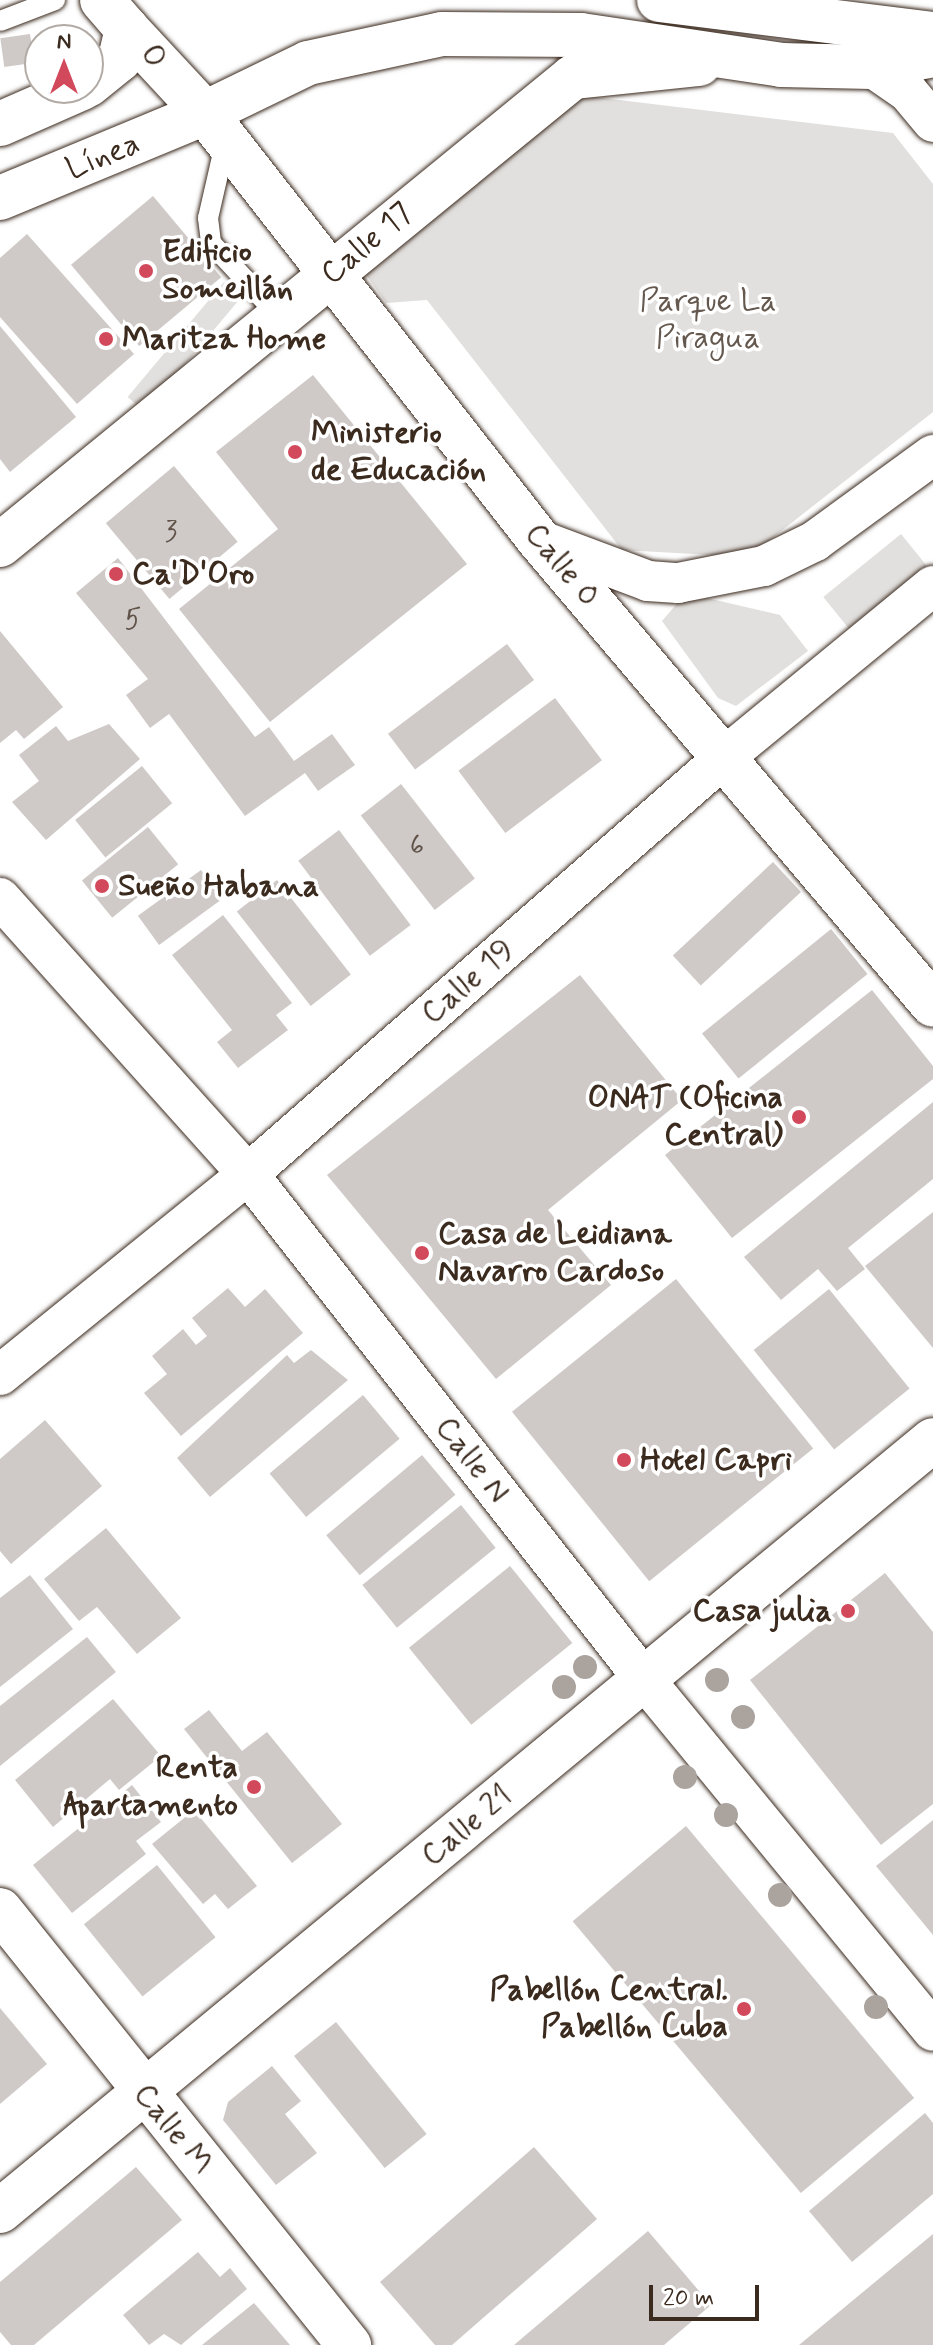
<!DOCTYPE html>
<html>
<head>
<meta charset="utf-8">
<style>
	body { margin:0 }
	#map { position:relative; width:933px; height:2345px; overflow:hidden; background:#fff; font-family:Mynerve,sans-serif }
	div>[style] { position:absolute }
	.green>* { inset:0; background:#e2e0de; transform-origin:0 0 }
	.building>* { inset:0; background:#cfcac7; transform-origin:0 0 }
	.roads { filter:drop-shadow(0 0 2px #3b2a1e) drop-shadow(0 0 2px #3b2a1e) }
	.lane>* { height:20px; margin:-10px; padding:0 10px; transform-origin:10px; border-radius:10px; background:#fff }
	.street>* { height:40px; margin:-20px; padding:0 20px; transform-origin:20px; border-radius:20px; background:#fff }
	.secondary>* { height:44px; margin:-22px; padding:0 22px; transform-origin:22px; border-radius:22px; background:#fff }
	.primary>* { height:44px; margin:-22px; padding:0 22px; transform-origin:22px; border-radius:22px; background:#fff }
	.highway>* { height:44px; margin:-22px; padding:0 22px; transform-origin:22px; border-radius:22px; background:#fff }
	.trees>* { width:24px; height:24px; margin:-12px; border-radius:50%; background:#aaa39e }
	.dots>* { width:22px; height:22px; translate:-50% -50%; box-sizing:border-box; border:4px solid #fff; border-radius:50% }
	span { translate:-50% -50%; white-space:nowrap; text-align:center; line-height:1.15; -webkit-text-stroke:7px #fff; paint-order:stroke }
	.number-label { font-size:28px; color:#605248 }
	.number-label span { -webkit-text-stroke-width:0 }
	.street-label { font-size:32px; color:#3b2a1e }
	.poi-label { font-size:32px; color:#3b2a1e; font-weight:700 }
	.left { translate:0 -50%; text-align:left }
	.right { translate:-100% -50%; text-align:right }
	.park-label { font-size:32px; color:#65584e }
	.north { position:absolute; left:24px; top:24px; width:80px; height:80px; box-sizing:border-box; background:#fff; border:2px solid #b1aaa5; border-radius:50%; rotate:0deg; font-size:22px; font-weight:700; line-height:32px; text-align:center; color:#3b2a1e }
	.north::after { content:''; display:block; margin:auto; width:28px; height:36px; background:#d1495b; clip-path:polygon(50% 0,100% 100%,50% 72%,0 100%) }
	.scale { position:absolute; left:649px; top:2285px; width:110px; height:36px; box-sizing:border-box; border:4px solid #3b2a1e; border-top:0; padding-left:10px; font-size:24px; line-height:28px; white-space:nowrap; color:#3b2a1e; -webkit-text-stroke:6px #fff; paint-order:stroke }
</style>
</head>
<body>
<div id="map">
	<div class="green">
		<i style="clip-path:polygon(578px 95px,893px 133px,933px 184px,933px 412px,748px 557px,622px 550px,427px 300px,386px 303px,360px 266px)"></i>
		<i style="left:224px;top:282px;width:23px;height:150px;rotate:40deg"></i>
		<i style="left:901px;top:534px;width:45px;height:100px;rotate:51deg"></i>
		<i style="clip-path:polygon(698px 596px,780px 615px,808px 651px,736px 706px,718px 698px,662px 621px,680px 600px)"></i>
	</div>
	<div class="building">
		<i style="left:30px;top:34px;width:29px;height:30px;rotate:82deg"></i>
		<i style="left:153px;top:196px;width:106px;height:107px;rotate:50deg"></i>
		<i style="clip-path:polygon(27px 234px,134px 354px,77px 404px,0 317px,0 258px)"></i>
		<i style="clip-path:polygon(0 326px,76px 417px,10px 472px,0 459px)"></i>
		<i style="clip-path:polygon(313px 375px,467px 564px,270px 722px,179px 609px,278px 529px,216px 452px)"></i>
		<i style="left:174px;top:466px;width:99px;height:89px;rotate:50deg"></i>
		<i style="clip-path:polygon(118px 558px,255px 737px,269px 727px,294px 761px,332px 734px,355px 765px,318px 791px,305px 773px,245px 816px,169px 714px,150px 728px,126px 695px,148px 679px,76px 593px)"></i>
		<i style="clip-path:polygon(0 631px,63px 707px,24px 739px,16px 730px,0 743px)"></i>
		<i style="left:507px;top:644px;width:45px;height:149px;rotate:53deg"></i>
		<i style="left:555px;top:698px;width:78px;height:121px;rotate:53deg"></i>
		<i style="clip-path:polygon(109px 724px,140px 759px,46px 840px,12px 802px,39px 781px,19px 755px,56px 726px,68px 741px)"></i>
		<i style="left:142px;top:766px;width:48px;height:86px;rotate:51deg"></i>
		<i style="left:401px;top:784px;width:120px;height:51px;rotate:52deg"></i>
		<i style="left:148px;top:827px;width:48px;height:85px;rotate:51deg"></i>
		<i style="left:339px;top:830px;width:119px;height:51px;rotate:53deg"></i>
		<i style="left:773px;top:862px;width:41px;height:137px;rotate:47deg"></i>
		<i style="left:201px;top:870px;width:36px;height:78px;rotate:54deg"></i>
		<i style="left:277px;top:880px;width:120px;height:51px;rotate:52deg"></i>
		<i style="clip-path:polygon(223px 915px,292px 1003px,276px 1015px,288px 1030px,238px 1068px,217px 1042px,232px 1030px,172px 955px)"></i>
		<i style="left:831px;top:929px;width:58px;height:166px;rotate:51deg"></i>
		<i style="clip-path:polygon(580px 975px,682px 1100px,548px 1210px,611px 1285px,496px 1379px,327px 1175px)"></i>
		<i style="clip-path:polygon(872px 990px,933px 1066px,933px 1079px,732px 1238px,665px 1155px)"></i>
		<i style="clip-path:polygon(933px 1102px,933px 1179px,848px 1248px,865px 1269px,837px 1291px,818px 1269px,781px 1300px,744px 1257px)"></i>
		<i style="clip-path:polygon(933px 1212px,933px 1348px,865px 1266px)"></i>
		<i style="left:676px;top:1279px;width:218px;height:211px;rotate:51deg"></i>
		<i style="clip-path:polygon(228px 1288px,245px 1307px,265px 1289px,303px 1333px,181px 1436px,144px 1393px,167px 1374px,152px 1356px,183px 1329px,196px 1345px,207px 1336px,192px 1318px)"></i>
		<i style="left:829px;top:1289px;width:128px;height:97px;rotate:51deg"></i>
		<i style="clip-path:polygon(311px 1350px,348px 1380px,210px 1497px,177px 1458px,287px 1355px,294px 1363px)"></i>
		<i style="left:363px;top:1395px;width:57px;height:122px;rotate:50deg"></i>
		<i style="clip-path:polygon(45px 1420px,102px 1486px,11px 1564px,0 1551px,0 1459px)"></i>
		<i style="left:422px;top:1455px;width:52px;height:125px;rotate:50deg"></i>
		<i style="left:461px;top:1505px;width:55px;height:127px;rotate:51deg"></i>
		<i style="clip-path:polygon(106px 1528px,181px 1618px,137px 1654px,97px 1607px,79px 1621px,44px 1579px)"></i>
		<i style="left:510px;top:1566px;width:99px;height:130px;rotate:51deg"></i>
		<i style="clip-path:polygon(885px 1573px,933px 1632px,933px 1804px,881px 1845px,750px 1680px)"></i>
		<i style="clip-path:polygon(30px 1575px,73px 1629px,0 1687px,0 1598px)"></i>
		<i style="clip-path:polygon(87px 1637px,116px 1672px,0 1766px,0 1706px)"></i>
		<i style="clip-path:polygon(113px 1699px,161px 1756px,119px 1790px,110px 1779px,53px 1827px,15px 1780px)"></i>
		<i style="clip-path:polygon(209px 1710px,242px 1751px,267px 1732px,342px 1824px,292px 1863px,184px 1729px)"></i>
		<i style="clip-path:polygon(132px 1785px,161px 1822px,136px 1841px,146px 1854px,72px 1913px,33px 1865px)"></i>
		<i style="clip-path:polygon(194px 1810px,257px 1886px,228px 1909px,215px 1894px,203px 1904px,152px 1844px)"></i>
		<i style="clip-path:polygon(933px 1820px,933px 1935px,876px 1866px)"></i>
		<i style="left:686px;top:1826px;width:355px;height:148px;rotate:50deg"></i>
		<i style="left:157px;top:1865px;width:93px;height:94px;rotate:51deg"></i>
		<i style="clip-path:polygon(0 2008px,47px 2064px,0 2104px)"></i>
		<i style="left:336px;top:2022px;width:144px;height:54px;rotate:51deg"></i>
		<i style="clip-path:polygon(272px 2066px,301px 2101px,285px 2114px,317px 2153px,276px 2185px,223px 2120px,228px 2102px)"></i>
		<i style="clip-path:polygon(925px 2113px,933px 2123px,933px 2194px,852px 2262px,809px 2211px)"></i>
		<i style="clip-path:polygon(534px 2147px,597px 2219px,452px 2345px,435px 2345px,380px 2282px)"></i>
		<i style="clip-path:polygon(136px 2167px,182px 2220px,34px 2345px,11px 2345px,0 2332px,0 2282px)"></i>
		<i style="clip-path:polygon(648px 2231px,711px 2305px,664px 2345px,514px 2345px)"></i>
		<i style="clip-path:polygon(933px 2234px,933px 2345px,799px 2345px)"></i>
		<i style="clip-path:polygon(198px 2252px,220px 2277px,230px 2268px,247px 2289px,181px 2345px,164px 2334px,149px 2345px,123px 2315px)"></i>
		<i style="clip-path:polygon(254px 2303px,290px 2345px,202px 2345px)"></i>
	</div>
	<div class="roads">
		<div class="lane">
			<i style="left:0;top:21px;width:59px;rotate:-20.9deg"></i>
			<i style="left:225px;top:144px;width:76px;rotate:102.9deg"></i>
			<i style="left:208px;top:218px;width:25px;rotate:83deg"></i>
			<i style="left:211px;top:243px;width:101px;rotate:47deg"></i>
		</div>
		<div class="street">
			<i style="left:872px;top:67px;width:44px;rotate:34.8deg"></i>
			<i style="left:908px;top:92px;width:39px;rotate:50deg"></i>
			<i style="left:539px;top:540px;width:116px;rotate:20.6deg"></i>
			<i style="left:648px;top:581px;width:30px;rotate:4deg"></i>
			<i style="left:678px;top:583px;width:88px;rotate:-11.2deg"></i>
			<i style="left:764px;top:566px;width:57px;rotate:-26.1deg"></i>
			<i style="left:815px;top:541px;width:146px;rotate:-36.1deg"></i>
			<i style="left:0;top:898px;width:371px;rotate:48.1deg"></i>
			<i style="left:248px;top:1174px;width:642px;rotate:51.9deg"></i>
			<i style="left:644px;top:1679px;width:455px;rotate:50.6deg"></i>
			<i style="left:0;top:1375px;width:319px;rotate:-39deg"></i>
			<i style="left:248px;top:1174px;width:636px;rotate:-41.18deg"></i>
			<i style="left:727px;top:755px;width:266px;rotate:-39.4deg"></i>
		</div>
		<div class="secondary">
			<i style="left:127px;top:29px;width:115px;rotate:47.1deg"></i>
			<i style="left:205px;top:113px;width:542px;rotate:51.97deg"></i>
			<i style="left:539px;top:540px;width:609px;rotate:49.72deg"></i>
			<i style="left:0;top:545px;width:740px;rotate:-39.24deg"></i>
			<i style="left:573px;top:77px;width:127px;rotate:-5.9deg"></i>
			<i style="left:0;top:1910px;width:558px;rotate:51.26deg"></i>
			<i style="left:0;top:2211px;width:1210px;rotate:-39.57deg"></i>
		</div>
		<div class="primary">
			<i style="left:88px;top:85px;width:41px;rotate:-39.1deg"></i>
			<i style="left:120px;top:59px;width:31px;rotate:-77deg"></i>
			<i style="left:127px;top:29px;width:38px;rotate:-131deg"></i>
			<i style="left:0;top:124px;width:90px;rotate:-23.7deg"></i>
			<i style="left:0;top:198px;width:222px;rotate:-22.5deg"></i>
		</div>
		<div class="highway">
			<i style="left:659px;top:0;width:276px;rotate:7.1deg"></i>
			<i style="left:205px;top:113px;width:114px;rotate:-25.9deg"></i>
			<i style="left:308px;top:63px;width:137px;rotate:-12.2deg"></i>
			<i style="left:442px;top:34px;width:139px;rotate:0.4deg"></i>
			<i style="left:581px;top:35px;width:202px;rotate:8.5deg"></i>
			<i style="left:781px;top:65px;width:91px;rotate:1.3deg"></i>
			<i style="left:872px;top:67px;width:62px;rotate:-11.1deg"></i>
		</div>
	</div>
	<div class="trees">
		<i style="left:585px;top:1667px"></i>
		<i style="left:717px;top:1680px"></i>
		<i style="left:564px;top:1687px"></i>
		<i style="left:743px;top:1717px"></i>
		<i style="left:685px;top:1777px"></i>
		<i style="left:726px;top:1815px"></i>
		<i style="left:780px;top:1895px"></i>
		<i style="left:876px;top:2007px"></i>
	</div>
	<div class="dots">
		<i style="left:146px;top:271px;background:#d1495b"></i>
		<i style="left:106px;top:339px;background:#d1495b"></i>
		<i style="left:295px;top:452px;background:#d1495b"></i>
		<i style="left:116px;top:574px;background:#d1495b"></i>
		<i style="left:102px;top:886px;background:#d1495b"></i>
		<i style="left:799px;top:1117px;background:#d1495b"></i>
		<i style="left:422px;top:1253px;background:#d1495b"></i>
		<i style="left:624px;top:1460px;background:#d1495b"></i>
		<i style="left:848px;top:1611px;background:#d1495b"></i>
		<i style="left:254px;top:1787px;background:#d1495b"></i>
		<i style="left:744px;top:2009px;background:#d1495b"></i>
	</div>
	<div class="number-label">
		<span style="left:171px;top:533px">3</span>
		<span style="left:133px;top:621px">5</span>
		<span style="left:417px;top:847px">6</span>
	</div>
	<div class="street-label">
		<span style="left:153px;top:57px;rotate:47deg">O</span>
		<span style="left:103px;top:157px;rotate:-22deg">Línea</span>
		<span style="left:367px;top:244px;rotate:-40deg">Calle 17</span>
		<span style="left:562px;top:565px;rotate:50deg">Calle O</span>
		<span style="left:468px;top:982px;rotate:-41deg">Calle 19</span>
		<span style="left:472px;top:1460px;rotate:52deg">Calle N</span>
		<span style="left:467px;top:1826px;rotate:-40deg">Calle 21</span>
		<span style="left:173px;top:2129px;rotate:51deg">Calle M</span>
	</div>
	<div class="poi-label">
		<span class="left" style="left:162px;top:271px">Edificio<br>Someillán</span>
		<span class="left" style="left:122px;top:339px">Maritza Home</span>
		<span class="left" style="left:311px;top:452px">Ministerio<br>de Educación</span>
		<span class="left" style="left:132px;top:574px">Ca'D'Oro</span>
		<span class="left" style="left:118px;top:886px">Sueño Habana</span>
		<span class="right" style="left:783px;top:1117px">ONAT (Oficina<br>Central)</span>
		<span class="left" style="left:438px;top:1253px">Casa de Leidiana<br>Navarro Cardoso</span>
		<span class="left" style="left:640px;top:1460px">Hotel Capri</span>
		<span class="right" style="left:832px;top:1611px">Casa julia</span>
		<span class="right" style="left:238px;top:1787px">Renta<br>Apartamento</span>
		<span class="right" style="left:728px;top:2009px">Pabellón Central.<br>Pabellón Cuba</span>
	</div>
	<div class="park-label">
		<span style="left:708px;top:320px">Parque La<br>Piragua</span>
	</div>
	<div class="north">N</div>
	<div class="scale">20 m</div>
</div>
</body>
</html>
